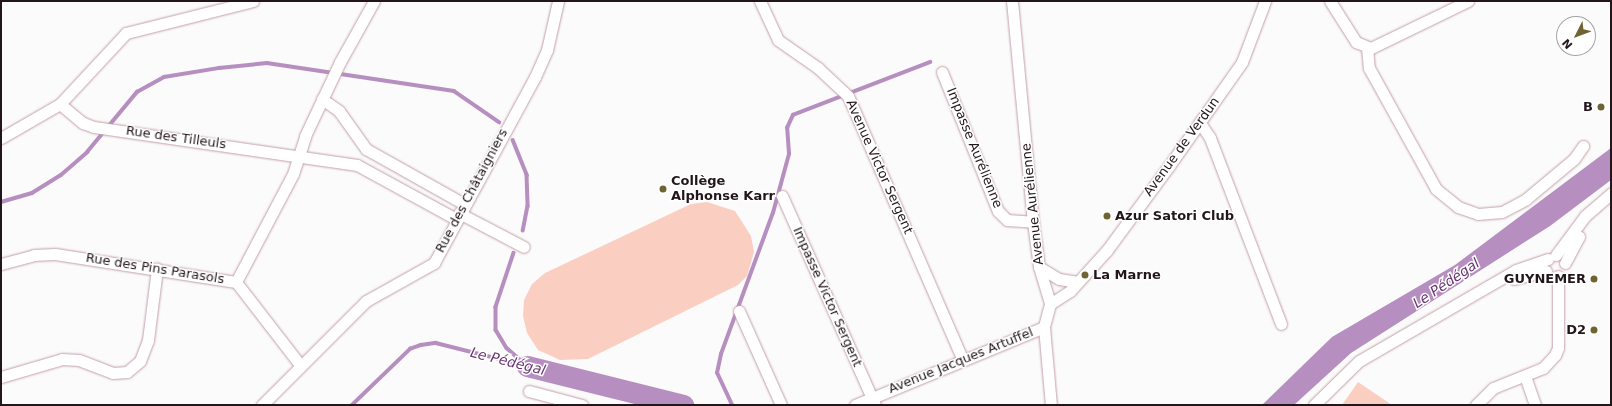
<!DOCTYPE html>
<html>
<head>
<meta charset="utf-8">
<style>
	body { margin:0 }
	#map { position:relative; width:1612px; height:406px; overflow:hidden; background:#fbfbfb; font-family:"DejaVu Sans",sans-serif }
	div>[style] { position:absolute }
	.green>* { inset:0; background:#facfc1 }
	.water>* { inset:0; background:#b68ec0 }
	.stream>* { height:3.5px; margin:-1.75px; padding:0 1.75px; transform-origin:1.75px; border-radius:1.75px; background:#b68ec0 }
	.river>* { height:21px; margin:-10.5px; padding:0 10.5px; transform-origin:10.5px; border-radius:10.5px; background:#b68ec0 }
	.roads { filter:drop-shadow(0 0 1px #c39ea9) drop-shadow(0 0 1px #c39ea9) }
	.street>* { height:11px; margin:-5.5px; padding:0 5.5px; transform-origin:5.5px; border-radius:5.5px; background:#fff }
	.dots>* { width:11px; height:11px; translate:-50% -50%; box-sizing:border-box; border:2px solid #fff; border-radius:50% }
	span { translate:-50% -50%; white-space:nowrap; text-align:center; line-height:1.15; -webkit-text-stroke:3px #fff; paint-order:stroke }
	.poi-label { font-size:13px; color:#23161a; font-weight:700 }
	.right { translate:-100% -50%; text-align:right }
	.left { translate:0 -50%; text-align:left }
	.street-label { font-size:13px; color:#23161a }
	.water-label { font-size:14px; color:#663472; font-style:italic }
	.frame { position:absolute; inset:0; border:2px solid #23161a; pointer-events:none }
	.north { position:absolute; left:1556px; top:16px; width:40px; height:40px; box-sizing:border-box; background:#fff; border:1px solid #a7a2a3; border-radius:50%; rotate:228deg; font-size:11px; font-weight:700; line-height:16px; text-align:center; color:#23161a }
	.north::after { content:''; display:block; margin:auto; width:14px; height:18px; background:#6f6431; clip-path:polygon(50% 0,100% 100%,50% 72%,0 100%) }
</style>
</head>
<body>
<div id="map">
	<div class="green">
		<i style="clip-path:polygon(707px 202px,735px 211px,751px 236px,754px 252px,747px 276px,738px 285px,588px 359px,560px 360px,538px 350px,527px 333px,523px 316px,524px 300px,532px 284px,545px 273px,691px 204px)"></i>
		<i style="clip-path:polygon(1358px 382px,1392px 405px,1342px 405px)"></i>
	</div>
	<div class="water">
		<i style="clip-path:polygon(1611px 148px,1611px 180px,1550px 226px,1351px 353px,1294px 405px,1262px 405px,1332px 337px,1455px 265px)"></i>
	</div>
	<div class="stream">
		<i style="left:513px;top:140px;width:38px;rotate:68deg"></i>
		<i style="left:527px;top:175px;width:31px;rotate:88deg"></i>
		<i style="left:528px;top:206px;width:25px;rotate:101deg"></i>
		<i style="left:1px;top:202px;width:32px;rotate:-16deg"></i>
		<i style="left:32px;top:193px;width:34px;rotate:-32deg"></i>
		<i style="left:61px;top:175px;width:35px;rotate:-41deg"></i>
		<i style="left:87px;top:152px;width:78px;rotate:-50.2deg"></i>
		<i style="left:137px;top:92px;width:31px;rotate:-29deg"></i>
		<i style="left:164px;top:77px;width:56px;rotate:-9.3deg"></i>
		<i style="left:219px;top:68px;width:48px;rotate:-5.9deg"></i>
		<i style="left:267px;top:63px;width:189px;rotate:8.5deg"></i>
		<i style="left:454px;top:91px;width:55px;rotate:34.6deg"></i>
		<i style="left:514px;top:253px;width:57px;rotate:108.4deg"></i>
		<i style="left:496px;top:307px;width:23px;rotate:90deg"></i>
		<i style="left:496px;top:330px;width:21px;rotate:59deg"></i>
		<i style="left:507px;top:348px;width:27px;rotate:42deg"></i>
		<i style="left:352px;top:405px;width:81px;rotate:-44deg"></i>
		<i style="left:410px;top:349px;width:12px;rotate:-20deg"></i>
		<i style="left:421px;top:345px;width:15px;rotate:-8deg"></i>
		<i style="left:436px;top:343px;width:94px;rotate:14.2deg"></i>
		<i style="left:732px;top:405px;width:35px;rotate:-115deg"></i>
		<i style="left:717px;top:373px;width:19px;rotate:-78deg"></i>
		<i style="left:721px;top:354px;width:150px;rotate:-69.8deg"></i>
		<i style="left:773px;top:213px;width:61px;rotate:-74.8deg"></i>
		<i style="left:789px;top:154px;width:26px;rotate:-94deg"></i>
		<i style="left:787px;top:128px;width:14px;rotate:-65deg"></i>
		<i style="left:793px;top:115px;width:147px;rotate:-21.1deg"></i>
	</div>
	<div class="river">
		<i style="left:527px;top:366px;width:161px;rotate:14deg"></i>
	</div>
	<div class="roads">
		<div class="street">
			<i style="left:760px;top:1px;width:43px;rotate:65.2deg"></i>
			<i style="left:778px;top:40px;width:49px;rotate:35deg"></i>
			<i style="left:818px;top:68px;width:41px;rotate:43deg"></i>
			<i style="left:848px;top:96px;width:288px;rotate:66.5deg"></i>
			<i style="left:1012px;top:1px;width:222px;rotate:84.6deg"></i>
			<i style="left:1033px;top:222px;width:45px;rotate:82.4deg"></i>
			<i style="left:1039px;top:267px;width:39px;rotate:73deg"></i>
			<i style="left:1050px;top:304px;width:24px;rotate:105deg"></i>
			<i style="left:1044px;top:327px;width:78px;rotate:84.9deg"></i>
			<i style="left:1330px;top:1px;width:49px;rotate:57.6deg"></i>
			<i style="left:1356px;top:42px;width:16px;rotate:22deg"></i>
			<i style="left:1371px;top:48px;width:108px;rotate:-25.9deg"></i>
			<i style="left:1367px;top:47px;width:21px;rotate:85deg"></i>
			<i style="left:1369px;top:68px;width:138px;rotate:61deg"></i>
			<i style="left:1436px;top:189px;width:28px;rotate:39deg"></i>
			<i style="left:1458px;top:207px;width:21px;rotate:19deg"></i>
			<i style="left:1478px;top:214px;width:24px;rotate:-5deg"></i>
			<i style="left:1502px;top:212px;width:27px;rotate:-28deg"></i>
			<i style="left:1526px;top:199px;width:62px;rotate:-39.8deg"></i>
			<i style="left:1574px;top:159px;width:16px;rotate:-55deg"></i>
			<i style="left:942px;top:72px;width:150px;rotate:68.1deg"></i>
			<i style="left:998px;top:211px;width:13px;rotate:45deg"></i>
			<i style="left:1007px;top:220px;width:26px;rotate:4deg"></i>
			<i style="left:322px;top:99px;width:21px;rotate:35deg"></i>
			<i style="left:339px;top:111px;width:47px;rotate:54.6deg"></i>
			<i style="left:366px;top:149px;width:112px;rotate:29.3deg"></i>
			<i style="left:60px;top:104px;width:30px;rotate:40deg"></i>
			<i style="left:83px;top:123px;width:12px;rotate:20deg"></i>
			<i style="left:94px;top:127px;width:266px;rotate:8.2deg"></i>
			<i style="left:357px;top:165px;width:113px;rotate:28.6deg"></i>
			<i style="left:1200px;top:123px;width:18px;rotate:56deg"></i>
			<i style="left:1210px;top:138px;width:199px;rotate:69.1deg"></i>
			<i style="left:1px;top:138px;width:68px;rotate:-30deg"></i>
			<i style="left:60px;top:104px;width:97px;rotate:-47.1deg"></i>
			<i style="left:126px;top:33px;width:131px;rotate:-14.1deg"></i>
			<i style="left:782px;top:196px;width:229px;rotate:66deg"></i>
			<i style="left:459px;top:213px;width:73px;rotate:27.6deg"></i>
			<i style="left:1556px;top:255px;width:49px;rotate:-53.4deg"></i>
			<i style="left:1585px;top:216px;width:35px;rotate:-41deg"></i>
			<i style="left:1565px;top:263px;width:30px;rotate:-62deg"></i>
			<i style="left:1px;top:264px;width:34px;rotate:-15deg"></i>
			<i style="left:34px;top:255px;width:21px;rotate:-3deg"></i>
			<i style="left:55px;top:254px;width:183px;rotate:8.8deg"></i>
			<i style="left:236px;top:282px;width:122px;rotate:-62.2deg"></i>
			<i style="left:293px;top:174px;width:40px;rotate:-72deg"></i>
			<i style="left:305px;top:136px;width:82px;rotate:-64.7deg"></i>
			<i style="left:340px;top:62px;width:70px;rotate:-60.9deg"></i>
			<i style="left:1039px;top:267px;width:23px;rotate:31deg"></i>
			<i style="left:1059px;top:279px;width:19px;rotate:9deg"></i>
			<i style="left:1514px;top:279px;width:33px;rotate:-14deg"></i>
			<i style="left:236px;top:282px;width:106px;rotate:52.3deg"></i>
			<i style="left:1050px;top:304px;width:24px;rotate:-33deg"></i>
			<i style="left:1070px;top:291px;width:55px;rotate:-47.9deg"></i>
			<i style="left:1107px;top:250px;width:104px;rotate:-53.6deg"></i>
			<i style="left:1169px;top:166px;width:127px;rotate:-54.9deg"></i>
			<i style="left:1242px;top:62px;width:65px;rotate:-69.3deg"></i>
			<i style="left:739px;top:311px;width:103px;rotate:65.9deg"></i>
			<i style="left:1525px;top:376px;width:31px;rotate:71deg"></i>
			<i style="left:1px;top:377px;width:64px;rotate:-16.4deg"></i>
			<i style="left:62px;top:359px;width:17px;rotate:3deg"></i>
			<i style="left:79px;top:360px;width:36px;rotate:21deg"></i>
			<i style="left:113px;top:373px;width:14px;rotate:-4deg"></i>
			<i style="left:127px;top:372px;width:17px;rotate:-40deg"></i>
			<i style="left:140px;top:361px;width:22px;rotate:-69deg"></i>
			<i style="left:148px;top:340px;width:72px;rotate:-82.8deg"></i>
			<i style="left:529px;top:391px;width:55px;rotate:14.8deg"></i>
			<i style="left:262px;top:405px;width:147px;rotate:-45deg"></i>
			<i style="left:366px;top:301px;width:78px;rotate:-29.2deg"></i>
			<i style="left:434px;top:263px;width:212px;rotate:-61.5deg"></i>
			<i style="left:535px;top:77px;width:30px;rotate:-66deg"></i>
			<i style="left:547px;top:50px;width:50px;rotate:-77.3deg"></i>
			<i style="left:855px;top:405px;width:204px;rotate:-22.4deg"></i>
			<i style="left:1314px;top:405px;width:63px;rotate:-44.4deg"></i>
			<i style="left:1359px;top:361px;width:181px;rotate:-30.1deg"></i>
			<i style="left:1516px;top:270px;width:34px;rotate:-19deg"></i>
			<i style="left:1476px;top:405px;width:24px;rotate:-45deg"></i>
			<i style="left:1493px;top:388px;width:54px;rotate:-21.8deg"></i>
			<i style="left:1543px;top:368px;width:18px;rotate:-47deg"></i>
			<i style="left:1555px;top:355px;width:8px;rotate:-67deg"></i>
			<i style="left:1558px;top:348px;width:72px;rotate:-90deg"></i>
		</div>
	</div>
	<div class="dots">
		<i style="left:1601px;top:107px;background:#6f6431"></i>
		<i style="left:663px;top:189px;background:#6f6431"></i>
		<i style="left:1107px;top:216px;background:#6f6431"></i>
		<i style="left:1085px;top:275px;background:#6f6431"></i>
		<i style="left:1594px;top:279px;background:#6f6431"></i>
		<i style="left:1594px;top:330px;background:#6f6431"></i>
	</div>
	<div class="poi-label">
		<span class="right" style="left:1593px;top:107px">B</span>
		<span class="left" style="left:671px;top:189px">Collège<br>Alphonse Karr</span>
		<span class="left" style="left:1115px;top:216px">Azur Satori Club</span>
		<span class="left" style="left:1093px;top:275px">La Marne</span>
		<span class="right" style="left:1586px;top:279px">GUYNEMER</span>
		<span class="right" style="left:1586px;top:330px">D2</span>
	</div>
	<div class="street-label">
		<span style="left:176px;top:138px;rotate:8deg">Rue des Tilleuls</span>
		<span style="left:1182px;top:147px;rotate:-54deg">Avenue de Verdun</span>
		<span style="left:974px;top:148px;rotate:68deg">Impasse Aurélienne</span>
		<span style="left:879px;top:167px;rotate:66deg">Avenue Victor Sergent</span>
		<span style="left:472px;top:191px;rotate:-62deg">Rue des Châtaigniers</span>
		<span style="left:1033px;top:204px;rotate:-96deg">Avenue Aurélienne</span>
		<span style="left:155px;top:269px;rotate:9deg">Rue des Pins Parasols</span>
		<span style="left:827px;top:297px;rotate:66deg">Impasse Victor Sergent</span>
		<span style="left:961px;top:361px;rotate:-22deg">Avenue Jacques Artuffel</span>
	</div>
	<div class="water-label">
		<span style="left:1446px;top:283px;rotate:-34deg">Le Pédégal</span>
		<span style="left:508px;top:361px;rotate:14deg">Le Pédégal</span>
	</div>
	<div class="frame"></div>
	<div class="north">N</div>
</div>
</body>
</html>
